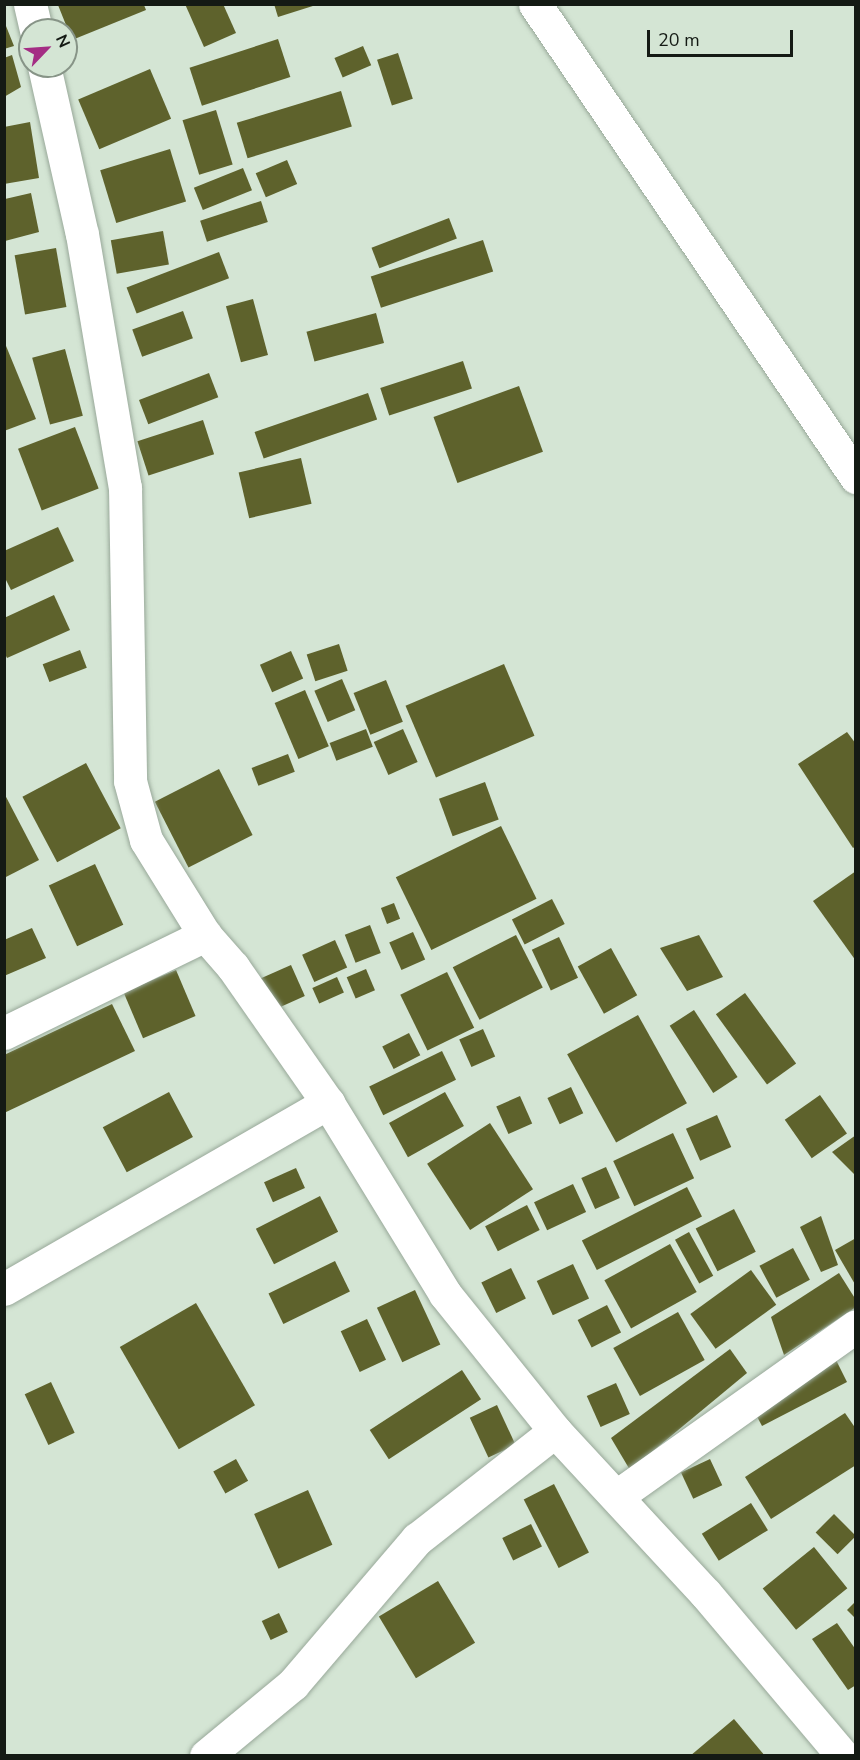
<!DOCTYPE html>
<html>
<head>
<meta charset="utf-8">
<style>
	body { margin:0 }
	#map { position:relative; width:860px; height:1760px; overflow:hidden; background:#d4e5d4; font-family:"Nunito Sans",sans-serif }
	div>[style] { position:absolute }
	.building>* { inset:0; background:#5e622c; transform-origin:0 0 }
	.roads { filter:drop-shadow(0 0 2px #98a899) drop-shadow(0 0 2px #98a899) }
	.minor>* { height:33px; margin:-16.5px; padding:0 16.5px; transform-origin:16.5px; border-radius:16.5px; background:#fff }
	span { translate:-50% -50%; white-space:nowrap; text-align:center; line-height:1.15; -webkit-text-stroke:6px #d4e5d4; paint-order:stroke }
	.frame { position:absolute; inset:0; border:6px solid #141a14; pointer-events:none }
	.north { position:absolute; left:18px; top:18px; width:60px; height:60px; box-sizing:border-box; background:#d4e5d4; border:2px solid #879487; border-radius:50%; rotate:65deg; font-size:16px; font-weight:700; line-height:24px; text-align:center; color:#141a14 }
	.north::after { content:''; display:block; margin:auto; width:21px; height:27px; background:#a42d84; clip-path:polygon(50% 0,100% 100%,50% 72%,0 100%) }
	.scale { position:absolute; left:647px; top:30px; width:146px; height:27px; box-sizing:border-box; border:3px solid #141a14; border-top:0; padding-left:8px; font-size:18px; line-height:21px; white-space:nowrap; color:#141a14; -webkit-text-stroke:4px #d4e5d4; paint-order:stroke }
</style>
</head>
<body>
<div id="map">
	<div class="building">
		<i style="clip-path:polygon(185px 4px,223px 4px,236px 33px,204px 47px)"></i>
		<i style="clip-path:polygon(274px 4px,315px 4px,316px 5px,278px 17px)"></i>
		<i style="clip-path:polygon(58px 5px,144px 5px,146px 10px,72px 40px)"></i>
		<i style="clip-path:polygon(4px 21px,14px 46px,4px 49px)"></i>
		<i style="left:278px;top:39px;width:40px;height:93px;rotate:72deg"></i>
		<i style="left:363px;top:46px;width:21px;height:31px;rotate:67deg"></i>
		<i style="left:398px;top:53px;width:48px;height:22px;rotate:72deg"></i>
		<i style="clip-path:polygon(12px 55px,21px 87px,4px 97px,4px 58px)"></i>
		<i style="left:150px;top:69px;width:54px;height:78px;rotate:67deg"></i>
		<i style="left:341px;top:91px;width:37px;height:109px;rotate:73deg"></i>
		<i style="left:216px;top:110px;width:57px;height:35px;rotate:73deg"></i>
		<i style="clip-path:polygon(30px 122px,39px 178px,4px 184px,4px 127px)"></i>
		<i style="left:170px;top:149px;width:55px;height:73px;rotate:73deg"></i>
		<i style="left:287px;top:160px;width:26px;height:34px;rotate:67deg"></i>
		<i style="left:243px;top:168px;width:24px;height:53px;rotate:68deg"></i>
		<i style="clip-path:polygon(31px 193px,39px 232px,5px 241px,5px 199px)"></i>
		<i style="left:261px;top:201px;width:22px;height:64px;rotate:72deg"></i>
		<i style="left:449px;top:218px;width:22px;height:83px;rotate:69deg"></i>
		<i style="left:163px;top:231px;width:34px;height:53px;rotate:80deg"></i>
		<i style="left:483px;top:240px;width:33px;height:118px;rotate:72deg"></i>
		<i style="left:56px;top:248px;width:60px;height:42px;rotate:80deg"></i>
		<i style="left:219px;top:252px;width:28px;height:99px;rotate:69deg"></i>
		<i style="left:253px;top:299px;width:58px;height:28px;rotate:75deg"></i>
		<i style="left:183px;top:311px;width:29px;height:54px;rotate:70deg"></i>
		<i style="left:376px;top:313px;width:31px;height:72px;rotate:75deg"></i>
		<i style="clip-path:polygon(4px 341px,36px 419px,4px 431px)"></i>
		<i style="left:65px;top:349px;width:69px;height:34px;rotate:75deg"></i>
		<i style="left:463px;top:361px;width:29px;height:87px;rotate:72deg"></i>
		<i style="left:209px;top:373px;width:26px;height:75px;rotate:69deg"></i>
		<i style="left:519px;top:386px;width:70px;height:91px;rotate:70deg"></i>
		<i style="left:368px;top:393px;width:28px;height:120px;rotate:71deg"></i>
		<i style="left:203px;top:420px;width:36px;height:69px;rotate:72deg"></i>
		<i style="left:75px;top:427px;width:66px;height:61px;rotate:69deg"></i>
		<i style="left:301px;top:458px;width:47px;height:64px;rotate:77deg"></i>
		<i style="clip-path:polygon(58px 527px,74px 561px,11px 590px,4px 576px,4px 551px)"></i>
		<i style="clip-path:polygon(54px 595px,70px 630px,7px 658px,4px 652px,4px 618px)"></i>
		<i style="left:339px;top:644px;width:28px;height:34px;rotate:72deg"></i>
		<i style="left:80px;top:650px;width:19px;height:40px;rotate:69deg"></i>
		<i style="left:291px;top:651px;width:30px;height:34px;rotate:66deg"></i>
		<i style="left:504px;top:664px;width:78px;height:107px;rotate:67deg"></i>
		<i style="left:342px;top:679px;width:34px;height:30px;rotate:67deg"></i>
		<i style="left:386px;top:680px;width:45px;height:35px;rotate:68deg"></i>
		<i style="left:305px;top:690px;width:61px;height:33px;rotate:67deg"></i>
		<i style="left:366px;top:729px;width:19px;height:39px;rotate:69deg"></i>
		<i style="left:403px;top:729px;width:36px;height:32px;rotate:66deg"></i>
		<i style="clip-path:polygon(847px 732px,856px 744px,856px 846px,853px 848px,798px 764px)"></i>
		<i style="left:288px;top:754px;width:19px;height:39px;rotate:69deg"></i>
		<i style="left:86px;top:763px;width:74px;height:72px;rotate:62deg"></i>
		<i style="left:219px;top:769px;width:74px;height:72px;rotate:63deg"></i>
		<i style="left:485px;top:782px;width:40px;height:49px;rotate:70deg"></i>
		<i style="clip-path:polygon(4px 793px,39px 860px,4px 878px)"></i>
		<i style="left:501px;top:826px;width:81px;height:117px;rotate:64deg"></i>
		<i style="left:95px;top:864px;width:67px;height:51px;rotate:65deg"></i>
		<i style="clip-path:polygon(856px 871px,856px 961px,813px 901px)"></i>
		<i style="left:552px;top:899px;width:28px;height:45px;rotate:63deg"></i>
		<i style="left:394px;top:903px;width:17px;height:14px;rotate:69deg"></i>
		<i style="left:370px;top:925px;width:30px;height:27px;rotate:69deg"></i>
		<i style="clip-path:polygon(32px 928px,46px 958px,4px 976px,4px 940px)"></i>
		<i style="left:413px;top:932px;width:30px;height:26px;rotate:66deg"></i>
		<i style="left:516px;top:935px;width:59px;height:71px;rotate:63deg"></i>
		<i style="clip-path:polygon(699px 935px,723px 977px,687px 991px,660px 948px)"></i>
		<i style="left:559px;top:937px;width:45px;height:30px;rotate:65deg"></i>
		<i style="left:335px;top:940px;width:30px;height:36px;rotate:66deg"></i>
		<i style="left:611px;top:948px;width:54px;height:38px;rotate:61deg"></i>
		<i style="left:291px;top:965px;width:34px;height:39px;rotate:66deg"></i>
		<i style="left:366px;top:969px;width:23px;height:21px;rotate:67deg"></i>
		<i style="left:176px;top:970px;width:50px;height:57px;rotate:67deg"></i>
		<i style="left:447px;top:972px;width:62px;height:52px;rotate:64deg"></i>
		<i style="left:337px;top:977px;width:17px;height:27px;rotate:66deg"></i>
		<i style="left:745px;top:993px;width:87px;height:36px;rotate:54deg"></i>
		<i style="clip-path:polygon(112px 1004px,135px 1051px,4px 1113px,4px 1055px)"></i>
		<i style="left:694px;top:1010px;width:80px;height:29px;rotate:57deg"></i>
		<i style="left:638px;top:1015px;width:101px;height:81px;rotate:61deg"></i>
		<i style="left:483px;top:1029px;width:30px;height:26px;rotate:66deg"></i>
		<i style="left:409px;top:1033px;width:25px;height:30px;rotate:63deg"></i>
		<i style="left:442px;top:1051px;width:32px;height:81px;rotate:64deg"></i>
		<i style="left:571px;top:1087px;width:29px;height:26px;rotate:65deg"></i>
		<i style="left:169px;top:1092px;width:51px;height:75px;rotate:62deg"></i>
		<i style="left:445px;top:1092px;width:39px;height:64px;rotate:61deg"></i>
		<i style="left:820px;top:1095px;width:47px;height:43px;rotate:55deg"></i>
		<i style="left:520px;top:1096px;width:30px;height:26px;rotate:66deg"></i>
		<i style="left:717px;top:1115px;width:35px;height:34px;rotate:66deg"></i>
		<i style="left:490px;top:1123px;width:79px;height:75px;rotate:57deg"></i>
		<i style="left:673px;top:1133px;width:50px;height:66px;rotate:65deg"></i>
		<i style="clip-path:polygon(856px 1135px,856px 1176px,832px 1152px)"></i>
		<i style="left:606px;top:1167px;width:34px;height:27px;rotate:66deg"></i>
		<i style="left:296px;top:1168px;width:22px;height:35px;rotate:66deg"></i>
		<i style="left:573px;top:1184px;width:31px;height:43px;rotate:65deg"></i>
		<i style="left:687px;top:1187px;width:33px;height:118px;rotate:63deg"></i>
		<i style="left:320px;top:1196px;width:40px;height:72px;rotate:63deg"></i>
		<i style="left:527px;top:1205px;width:28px;height:47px;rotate:63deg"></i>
		<i style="left:734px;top:1209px;width:48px;height:43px;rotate:63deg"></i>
		<i style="clip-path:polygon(821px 1216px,838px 1265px,821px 1272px,800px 1227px)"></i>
		<i style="left:689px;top:1232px;width:50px;height:16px;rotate:61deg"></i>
		<i style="clip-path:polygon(856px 1238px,856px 1286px,835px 1250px)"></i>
		<i style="left:670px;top:1244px;width:55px;height:75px;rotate:61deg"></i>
		<i style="left:793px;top:1248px;width:36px;height:38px;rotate:62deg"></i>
		<i style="left:335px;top:1261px;width:34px;height:74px;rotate:64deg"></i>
		<i style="left:573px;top:1264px;width:38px;height:40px;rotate:65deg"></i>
		<i style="left:511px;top:1268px;width:34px;height:33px;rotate:64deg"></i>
		<i style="left:751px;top:1270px;width:43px;height:75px;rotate:54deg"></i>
		<i style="clip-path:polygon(839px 1273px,856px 1300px,856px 1307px,784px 1355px,771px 1317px)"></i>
		<i style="left:415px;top:1290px;width:60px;height:42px;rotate:65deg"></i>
		<i style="left:196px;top:1303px;width:118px;height:88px;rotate:60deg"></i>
		<i style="left:607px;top:1305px;width:31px;height:33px;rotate:63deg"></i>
		<i style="left:678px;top:1312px;width:55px;height:74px;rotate:61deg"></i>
		<i style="left:367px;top:1319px;width:45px;height:29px;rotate:65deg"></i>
		<i style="clip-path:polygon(730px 1349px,747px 1373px,630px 1470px,611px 1438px)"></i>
		<i style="clip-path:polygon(832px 1352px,847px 1382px,762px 1426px,752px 1407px)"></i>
		<i style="left:462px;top:1370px;width:35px;height:110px;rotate:57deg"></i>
		<i style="left:51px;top:1382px;width:56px;height:29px;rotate:65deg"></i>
		<i style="left:616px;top:1383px;width:34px;height:32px;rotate:66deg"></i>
		<i style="left:497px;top:1405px;width:44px;height:30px;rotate:65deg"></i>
		<i style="clip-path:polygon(845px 1413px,856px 1429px,856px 1465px,771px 1519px,745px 1477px)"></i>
		<i style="left:236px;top:1459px;width:25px;height:26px;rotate:61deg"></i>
		<i style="left:710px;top:1459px;width:29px;height:32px;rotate:65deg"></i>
		<i style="left:554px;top:1484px;width:77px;height:34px;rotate:63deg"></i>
		<i style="left:308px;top:1490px;width:60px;height:59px;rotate:66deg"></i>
		<i style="left:751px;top:1503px;width:32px;height:58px;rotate:58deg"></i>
		<i style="left:834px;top:1514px;width:31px;height:26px;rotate:45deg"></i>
		<i style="left:531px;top:1524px;width:25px;height:32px;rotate:64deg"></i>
		<i style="left:814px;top:1547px;width:53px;height:66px;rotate:51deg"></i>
		<i style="left:438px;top:1581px;width:72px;height:69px;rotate:59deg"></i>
		<i style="clip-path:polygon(856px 1601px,856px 1619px,847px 1610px)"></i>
		<i style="left:279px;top:1613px;width:21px;height:19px;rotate:65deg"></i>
		<i style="clip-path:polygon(837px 1623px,856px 1650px,856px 1685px,848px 1690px,812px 1639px)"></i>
		<i style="clip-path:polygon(734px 1719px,765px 1756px,690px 1756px)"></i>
	</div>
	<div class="roads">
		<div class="minor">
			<i style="left:30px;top:4px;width:27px;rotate:77deg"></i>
			<i style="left:535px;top:4px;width:572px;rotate:55.84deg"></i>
			<i style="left:44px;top:66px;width:172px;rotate:77.3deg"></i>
			<i style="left:82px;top:234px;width:257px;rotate:80.4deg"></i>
			<i style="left:125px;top:487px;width:294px;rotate:89deg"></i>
			<i style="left:130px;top:781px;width:61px;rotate:74.8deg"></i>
			<i style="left:146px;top:840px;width:112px;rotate:58.2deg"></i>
			<i style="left:205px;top:935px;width:43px;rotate:48.8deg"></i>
			<i style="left:233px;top:967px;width:166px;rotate:55.1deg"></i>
			<i style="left:328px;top:1103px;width:224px;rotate:58.5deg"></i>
			<i style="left:445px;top:1294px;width:176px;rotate:51.2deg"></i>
			<i style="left:555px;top:1431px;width:222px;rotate:47.2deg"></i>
			<i style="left:706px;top:1594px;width:212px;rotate:49.8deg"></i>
			<i style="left:4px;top:1033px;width:224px;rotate:-26deg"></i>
			<i style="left:4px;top:1289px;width:374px;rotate:-29.9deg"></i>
			<i style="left:617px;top:1496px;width:293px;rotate:-35.4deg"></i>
			<i style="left:206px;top:1756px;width:113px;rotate:-39.6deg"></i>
			<i style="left:293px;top:1684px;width:191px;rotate:-49.5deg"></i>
			<i style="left:417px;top:1539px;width:175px;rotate:-38deg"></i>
		</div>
	</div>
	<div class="frame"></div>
	<div class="north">N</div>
	<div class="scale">20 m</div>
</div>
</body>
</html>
